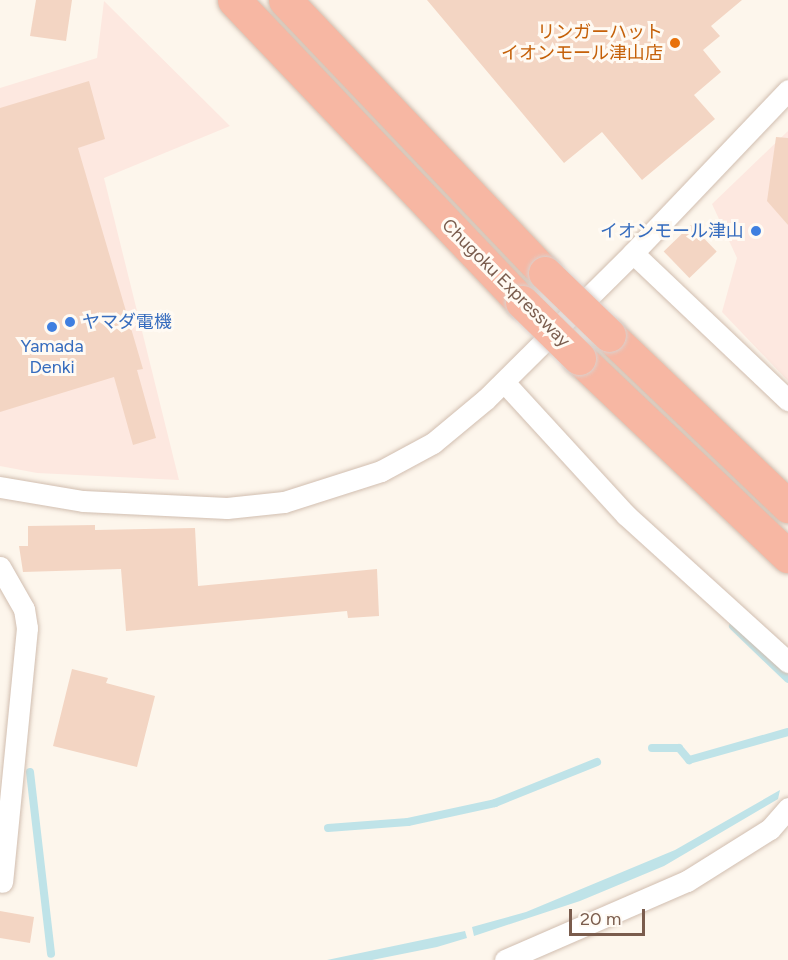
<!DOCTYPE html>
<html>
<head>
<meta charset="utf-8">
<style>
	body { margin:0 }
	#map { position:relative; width:788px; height:960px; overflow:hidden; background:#fdf6ec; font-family:Figtree,"Noto Sans JP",sans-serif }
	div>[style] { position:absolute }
	.commercial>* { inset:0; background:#fde8e0 }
	.water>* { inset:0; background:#bfe3e8 }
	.stream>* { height:8px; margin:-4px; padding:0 4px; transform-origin:4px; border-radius:4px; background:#bfe3e8 }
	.building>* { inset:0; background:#f3d5c3; transform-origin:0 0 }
	.roads { filter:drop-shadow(0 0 2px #d1beb0) drop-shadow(0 0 2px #d1beb0) }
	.street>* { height:21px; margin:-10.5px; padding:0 10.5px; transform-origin:10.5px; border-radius:10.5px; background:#fff }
	.highway>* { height:33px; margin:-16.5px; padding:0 16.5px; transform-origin:16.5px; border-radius:16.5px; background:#f7b7a3 }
	.bridges { filter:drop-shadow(0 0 2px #dad1cd) drop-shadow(0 0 2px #dad1cd) }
	.highway-bridge>* { height:33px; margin:-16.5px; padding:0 16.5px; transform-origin:16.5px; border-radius:16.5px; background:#f7b7a3 }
	.dots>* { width:16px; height:16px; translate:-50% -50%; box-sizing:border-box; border:3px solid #fffaf3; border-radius:50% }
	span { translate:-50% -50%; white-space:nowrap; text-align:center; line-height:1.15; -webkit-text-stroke:6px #fffaf3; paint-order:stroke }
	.food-label { font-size:18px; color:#c56008 }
	.right { translate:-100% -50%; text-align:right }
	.shop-label { font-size:18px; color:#366cbe }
	.left { translate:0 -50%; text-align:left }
	.street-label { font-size:18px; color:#7a5c4d }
	.scale { position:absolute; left:569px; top:909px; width:76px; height:27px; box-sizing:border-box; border:3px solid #7a5c4d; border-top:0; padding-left:8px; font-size:18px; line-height:21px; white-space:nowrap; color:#7a5c4d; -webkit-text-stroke:4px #fffaf3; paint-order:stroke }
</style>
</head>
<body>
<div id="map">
	<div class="commercial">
		<i style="clip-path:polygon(104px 1px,230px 126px,104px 178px,179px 480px,37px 473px,0 466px,0 88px,97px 58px)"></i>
		<i style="clip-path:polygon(788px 131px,788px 381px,722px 312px,737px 258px,712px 204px)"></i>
	</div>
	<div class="water">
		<i style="clip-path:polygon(780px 790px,778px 799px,664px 866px,580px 901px,474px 936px,472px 927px,526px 912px,675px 850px)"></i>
		<i style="clip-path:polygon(465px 931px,467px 938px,437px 947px,372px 960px,327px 960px)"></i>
	</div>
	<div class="stream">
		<i style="left:733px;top:626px;width:76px;rotate:43.9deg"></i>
		<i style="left:652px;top:748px;width:27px"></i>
		<i style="left:679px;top:748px;width:16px;rotate:50deg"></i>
		<i style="left:689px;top:760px;width:103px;rotate:-15.8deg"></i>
		<i style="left:30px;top:772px;width:183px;rotate:83.4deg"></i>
		<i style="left:328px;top:828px;width:80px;rotate:-4.3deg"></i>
		<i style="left:408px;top:822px;width:89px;rotate:-12.3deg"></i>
		<i style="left:495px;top:803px;width:110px;rotate:-21.9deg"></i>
	</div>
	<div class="building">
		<i style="clip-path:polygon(36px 0,72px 0,66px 41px,30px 36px)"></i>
		<i style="clip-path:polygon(427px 0,742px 0,711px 26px,720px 36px,703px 50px,721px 72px,694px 95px,715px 119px,642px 180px,602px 132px,564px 163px)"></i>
		<i style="clip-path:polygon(89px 81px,105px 139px,78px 148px,143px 369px,137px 370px,156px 438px,133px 445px,114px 377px,0 412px,0 108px)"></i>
		<i style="clip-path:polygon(776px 137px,788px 138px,788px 225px,767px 201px)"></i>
		<i style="left:691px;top:225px;width:37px;height:38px;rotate:46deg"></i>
		<i style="clip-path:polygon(95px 525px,95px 530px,195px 528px,198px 586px,377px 569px,379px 616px,348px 618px,347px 611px,126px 631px,121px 569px,23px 572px,19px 546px,28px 546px,28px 526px)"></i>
		<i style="clip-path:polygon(72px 669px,108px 678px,106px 683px,155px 696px,137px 767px,53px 746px)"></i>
		<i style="clip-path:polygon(0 911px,34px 917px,30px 943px,0 938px)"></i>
	</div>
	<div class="roads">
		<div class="street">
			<i style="left:633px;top:253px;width:214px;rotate:43.5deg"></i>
			<i style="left:504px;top:382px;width:180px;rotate:47.5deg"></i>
			<i style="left:626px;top:515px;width:219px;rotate:42.2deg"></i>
			<i style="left:0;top:487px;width:84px;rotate:9.6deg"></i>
			<i style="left:83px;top:501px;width:144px;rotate:2.8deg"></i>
			<i style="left:227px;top:508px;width:57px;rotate:-6deg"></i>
			<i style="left:284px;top:502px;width:102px;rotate:-17.7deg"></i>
			<i style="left:381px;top:471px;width:59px;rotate:-28.3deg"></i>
			<i style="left:433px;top:443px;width:69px;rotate:-39.7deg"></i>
			<i style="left:486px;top:399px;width:207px;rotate:-44.8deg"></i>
			<i style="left:633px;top:253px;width:225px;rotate:-46.4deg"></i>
			<i style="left:0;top:567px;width:48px;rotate:60.3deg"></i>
			<i style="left:24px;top:609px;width:19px;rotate:81deg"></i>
			<i style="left:27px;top:628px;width:255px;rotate:95.6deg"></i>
			<i style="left:505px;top:960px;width:198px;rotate:-23.5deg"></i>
			<i style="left:687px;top:881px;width:98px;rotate:-32.1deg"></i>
			<i style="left:770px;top:829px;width:28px;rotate:-49deg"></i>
		</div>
		<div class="highway">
			<i style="left:234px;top:0;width:417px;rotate:46.4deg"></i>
			<i style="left:285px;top:0;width:377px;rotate:46.4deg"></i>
			<i style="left:609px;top:335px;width:248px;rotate:43.7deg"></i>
			<i style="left:579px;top:358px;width:288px;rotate:43.5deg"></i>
		</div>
	</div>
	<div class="bridges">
		<div class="highway-bridge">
			<i style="left:545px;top:273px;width:89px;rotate:44.1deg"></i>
			<i style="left:522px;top:302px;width:80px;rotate:44.5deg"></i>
		</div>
	</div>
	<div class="dots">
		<i style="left:675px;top:43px;background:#e8710a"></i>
		<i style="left:756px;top:231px;background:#3f7fe0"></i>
		<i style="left:70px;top:322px;background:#3f7fe0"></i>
		<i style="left:52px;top:327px;background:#3f7fe0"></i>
	</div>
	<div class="food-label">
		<span class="right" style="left:663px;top:43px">リンガーハット<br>イオンモール津山店</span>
	</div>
	<div class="shop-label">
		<span class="right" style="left:744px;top:231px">イオンモール津山</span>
		<span class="left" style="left:82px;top:322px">ヤマダ電機</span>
		<span style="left:52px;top:357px">Yamada<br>Denki</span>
	</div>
	<div class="street-label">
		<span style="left:506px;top:283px;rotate:45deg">Chugoku Expressway</span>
	</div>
	<div class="scale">20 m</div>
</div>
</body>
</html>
